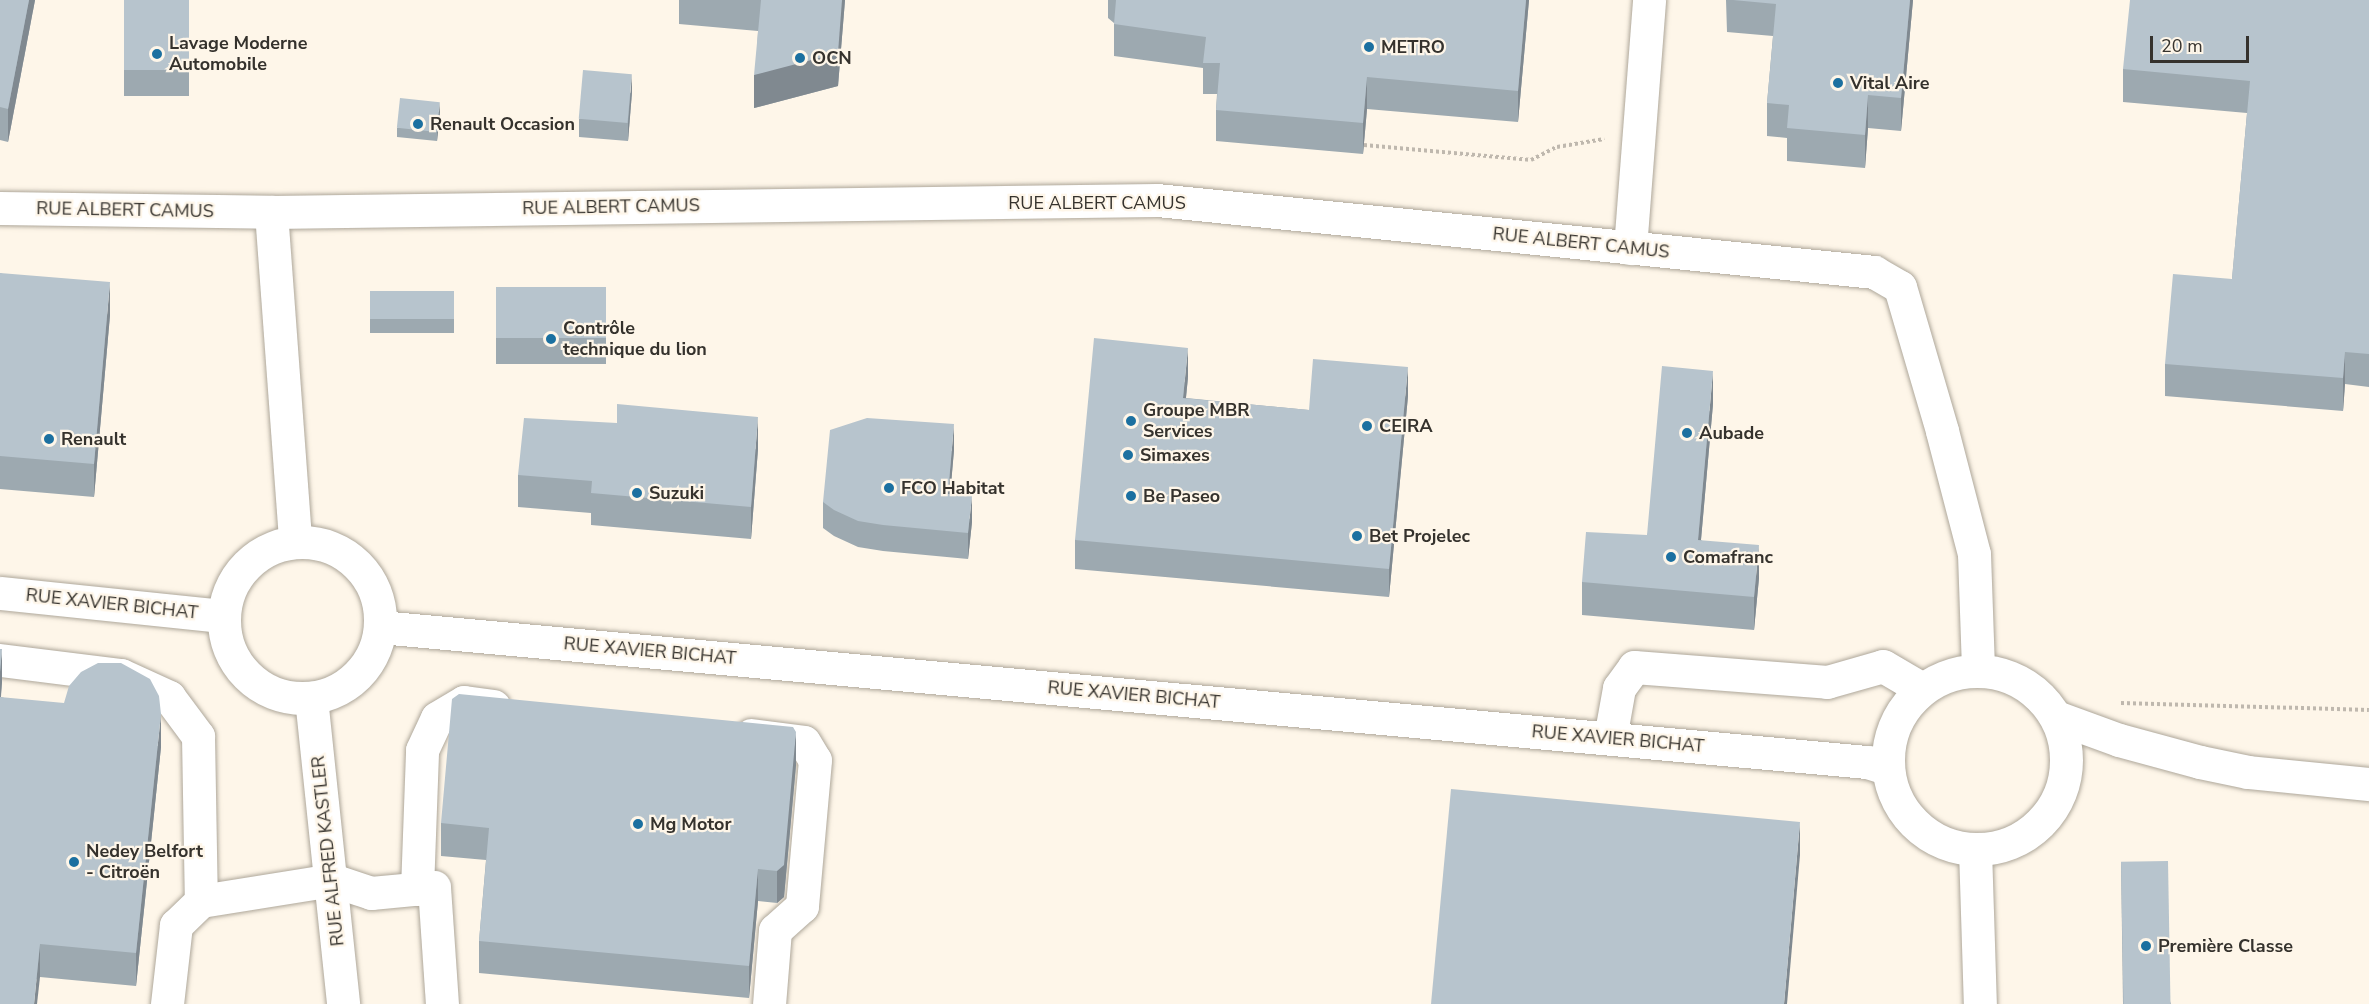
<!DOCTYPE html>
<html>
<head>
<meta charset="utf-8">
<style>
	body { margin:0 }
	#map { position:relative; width:2369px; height:1004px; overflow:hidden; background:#fef6e9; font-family:"Nunito Sans",sans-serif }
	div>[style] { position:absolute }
	.path>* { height:4px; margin-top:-2px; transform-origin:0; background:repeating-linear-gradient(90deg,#bfb8ae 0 3px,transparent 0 6px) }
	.roads { filter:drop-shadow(0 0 2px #aea79a) drop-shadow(0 0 2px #aea79a) }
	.minor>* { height:33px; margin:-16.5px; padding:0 16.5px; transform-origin:16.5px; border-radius:16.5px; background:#fff }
	.major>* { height:33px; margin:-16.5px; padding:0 16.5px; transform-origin:16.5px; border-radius:16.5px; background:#fff }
	.major>.ring { margin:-16.5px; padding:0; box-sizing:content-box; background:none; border:33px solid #fff; border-radius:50% }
	.highway>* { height:33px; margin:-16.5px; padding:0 16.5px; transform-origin:16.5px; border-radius:16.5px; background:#fff }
	.wall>* { inset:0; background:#9da9b0; transform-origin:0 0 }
	.shaded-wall>* { inset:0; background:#808990 }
	.building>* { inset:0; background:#b7c4cd; transform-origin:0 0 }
	.dots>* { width:16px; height:16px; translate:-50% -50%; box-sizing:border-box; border:3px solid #fef6e9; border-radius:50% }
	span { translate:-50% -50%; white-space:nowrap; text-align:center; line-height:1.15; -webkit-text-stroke:4.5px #fef6e9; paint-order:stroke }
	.poi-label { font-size:18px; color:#35322d; font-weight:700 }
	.left { translate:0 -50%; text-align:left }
	.street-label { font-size:18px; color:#35322d }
	.scale { position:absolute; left:2150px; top:36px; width:99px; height:27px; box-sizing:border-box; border:3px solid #35322d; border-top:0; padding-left:8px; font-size:18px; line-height:21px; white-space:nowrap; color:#35322d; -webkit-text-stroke:4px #fef6e9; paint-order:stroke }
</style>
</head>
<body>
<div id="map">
	<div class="path">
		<i style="left:1364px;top:145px;width:168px;rotate:5.1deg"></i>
		<i style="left:1531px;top:160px;width:29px;rotate:-27deg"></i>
		<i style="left:1557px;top:147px;width:48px;rotate:-9.7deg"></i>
		<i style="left:2121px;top:703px;width:248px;rotate:1.6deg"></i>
	</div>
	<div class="roads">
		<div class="minor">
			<i style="left:0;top:208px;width:271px;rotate:0.8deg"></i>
			<i style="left:271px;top:212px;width:886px;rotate:-0.78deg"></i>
			<i style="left:1157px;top:200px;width:721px;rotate:5.73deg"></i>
			<i style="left:1874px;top:272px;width:30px;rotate:30deg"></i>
			<i style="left:1900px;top:287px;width:150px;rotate:73.7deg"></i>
			<i style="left:1942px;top:431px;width:127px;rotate:75.4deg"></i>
			<i style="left:1974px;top:554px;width:116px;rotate:88deg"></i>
			<i style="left:271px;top:212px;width:331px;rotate:85.8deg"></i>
			<i style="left:1630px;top:248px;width:249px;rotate:-85.6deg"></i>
			<i style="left:0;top:660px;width:122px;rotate:7.1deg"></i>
			<i style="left:121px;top:675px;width:53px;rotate:24.6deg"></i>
			<i style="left:169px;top:697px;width:49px;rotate:53.4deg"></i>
			<i style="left:198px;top:736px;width:165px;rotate:89deg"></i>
			<i style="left:201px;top:901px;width:35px;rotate:136deg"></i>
			<i style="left:176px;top:925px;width:80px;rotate:96.5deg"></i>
			<i style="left:311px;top:698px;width:308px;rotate:84deg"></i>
			<i style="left:751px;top:735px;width:53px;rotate:7.5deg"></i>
			<i style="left:804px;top:742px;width:21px;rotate:59deg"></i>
			<i style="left:815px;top:760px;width:147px;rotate:95.1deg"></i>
			<i style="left:802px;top:906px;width:36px;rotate:138deg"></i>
			<i style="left:775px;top:930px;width:74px;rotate:94.6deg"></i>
			<i style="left:1610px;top:738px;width:51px;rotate:-79.8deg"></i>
			<i style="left:1619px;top:688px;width:26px;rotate:-54deg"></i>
			<i style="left:1634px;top:667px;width:194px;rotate:4.4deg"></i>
			<i style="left:1827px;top:682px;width:58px;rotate:-15.9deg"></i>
			<i style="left:1883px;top:666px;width:45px;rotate:30.5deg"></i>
			<i style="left:1975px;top:849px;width:155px;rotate:88.2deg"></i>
			<i style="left:417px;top:889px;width:139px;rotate:-87.9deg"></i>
			<i style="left:422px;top:750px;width:35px;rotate:-65deg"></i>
			<i style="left:437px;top:718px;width:31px;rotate:-31deg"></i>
			<i style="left:464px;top:702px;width:30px;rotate:8deg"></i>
			<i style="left:201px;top:901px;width:133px;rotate:-9.1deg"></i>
			<i style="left:332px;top:880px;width:41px;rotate:18.4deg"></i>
			<i style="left:371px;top:893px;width:63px;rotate:-5.4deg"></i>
			<i style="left:434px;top:887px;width:117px;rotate:86.1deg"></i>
		</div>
		<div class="major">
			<i class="ring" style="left:224px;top:542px;width:123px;height:123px"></i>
			<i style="left:0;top:593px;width:224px;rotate:5.9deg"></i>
			<i style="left:380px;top:627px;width:1493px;rotate:5.19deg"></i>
			<i style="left:1867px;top:762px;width:21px;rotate:17deg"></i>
			<i class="ring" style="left:1888px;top:671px;width:145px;height:145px"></i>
		</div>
		<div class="highway">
			<i style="left:2056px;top:717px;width:67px;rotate:20.1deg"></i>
			<i style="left:2119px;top:740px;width:84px;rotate:15.2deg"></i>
			<i style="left:2200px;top:762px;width:49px;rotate:11.8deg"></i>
			<i style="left:2248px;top:772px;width:122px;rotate:5.7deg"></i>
		</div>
	</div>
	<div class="wall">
		<i style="clip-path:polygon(0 0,35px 0,8px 142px,0 140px)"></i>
		<i style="left:124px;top:0;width:65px;height:96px"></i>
		<i style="clip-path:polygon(679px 0,845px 0,838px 86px,754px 108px,758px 31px,679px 24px)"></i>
		<i style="clip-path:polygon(1108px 0,1529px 0,1518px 122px,1367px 109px,1363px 154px,1216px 141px,1216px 110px,1217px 94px,1203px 94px,1203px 68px,1114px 56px,1114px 23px,1108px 18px)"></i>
		<i style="clip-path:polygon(1726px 0,1913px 0,1901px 131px,1868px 128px,1865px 168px,1787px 161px,1787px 138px,1767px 136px,1767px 103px,1773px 36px,1727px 32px)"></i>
		<i style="clip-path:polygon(2369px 0,2369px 387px,2345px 384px,2343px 411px,2165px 396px,2165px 364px,2232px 279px,2247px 113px,2123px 102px,2123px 69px)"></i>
		<i style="clip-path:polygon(632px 92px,628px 141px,579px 137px,579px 119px)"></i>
		<i style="clip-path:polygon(440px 111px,437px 141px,397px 137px,397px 128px)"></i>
		<i style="clip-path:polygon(0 273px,110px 315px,94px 497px,0 489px)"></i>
		<i style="left:606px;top:287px;width:77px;height:110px;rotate:90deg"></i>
		<i style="left:370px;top:291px;width:84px;height:42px"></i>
		<i style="clip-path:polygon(1188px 377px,1186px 398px,1309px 410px,1408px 396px,1389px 597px,1075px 569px,1075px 540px)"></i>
		<i style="clip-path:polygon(1713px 404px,1701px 540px,1759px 578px,1754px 630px,1582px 615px,1582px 582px,1647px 535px)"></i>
		<i style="clip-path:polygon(758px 449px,751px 539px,591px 525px,591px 513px,518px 507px,518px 475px)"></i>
		<i style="clip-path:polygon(954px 450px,950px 494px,972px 522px,968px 559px,883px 551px,858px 547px,834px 536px,823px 528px,823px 502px)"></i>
		<i style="clip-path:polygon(0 649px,2px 682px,1px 697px,161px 747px,136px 986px,40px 977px,0 1004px)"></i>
		<i style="clip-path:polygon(796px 765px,784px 897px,777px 903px,758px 901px,749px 998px,479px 973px,479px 941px,486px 860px,441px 856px,441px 823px)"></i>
		<i style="clip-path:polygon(2121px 862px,2171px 1004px,2123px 1004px)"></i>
	</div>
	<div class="shaded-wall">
		<i style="clip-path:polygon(29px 0,35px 0,8px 142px,8px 109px)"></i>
		<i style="clip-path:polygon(842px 0,845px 0,838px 86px,754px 108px,754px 75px)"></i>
		<i style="clip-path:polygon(1526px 0,1529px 0,1518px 122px,1518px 91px)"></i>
		<i style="clip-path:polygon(1910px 0,1913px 0,1901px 131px,1901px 98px)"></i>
		<i style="clip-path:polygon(632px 74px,632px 92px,628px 141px,628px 124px)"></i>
		<i style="clip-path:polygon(1367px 77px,1367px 109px,1363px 154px,1363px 123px)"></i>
		<i style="clip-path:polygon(1868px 95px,1868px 128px,1865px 168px,1865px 135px)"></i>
		<i style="clip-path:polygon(440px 102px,440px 111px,437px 141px,437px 132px)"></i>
		<i style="clip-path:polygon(110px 282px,110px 315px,94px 497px,94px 464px)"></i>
		<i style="clip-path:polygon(1188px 348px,1188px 377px,1183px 426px,1183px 398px)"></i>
		<i style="clip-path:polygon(2345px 352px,2345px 384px,2343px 411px,2343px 378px)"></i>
		<i style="clip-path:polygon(1408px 367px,1408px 396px,1389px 597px,1389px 569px)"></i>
		<i style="clip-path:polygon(1713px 371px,1713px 404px,1698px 573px,1698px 540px)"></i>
		<i style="clip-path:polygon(758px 417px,758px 449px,751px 539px,751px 507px)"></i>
		<i style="clip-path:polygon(954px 424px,954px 450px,948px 520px,948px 494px)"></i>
		<i style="clip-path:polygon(972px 496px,972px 522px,968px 559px,968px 533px)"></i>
		<i style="clip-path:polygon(1759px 545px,1759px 578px,1754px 630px,1754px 597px)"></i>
		<i style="clip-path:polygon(2px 649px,2px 682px,0 705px,0 672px)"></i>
		<i style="clip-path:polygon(161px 714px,161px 747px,136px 986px,136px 953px)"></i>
		<i style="clip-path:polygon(796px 732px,796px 765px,784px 897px,777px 903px,777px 871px)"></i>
		<i style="clip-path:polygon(1800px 822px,1800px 855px,1787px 1004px,1784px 1004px)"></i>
		<i style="clip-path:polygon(758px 869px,758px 901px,749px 998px,749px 966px)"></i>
		<i style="clip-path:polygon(40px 944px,40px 977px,37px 1004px,34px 1004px)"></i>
	</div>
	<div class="building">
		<i style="clip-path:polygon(0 0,29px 0,8px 109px,0 107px)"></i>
		<i style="left:124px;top:0;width:65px;height:70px"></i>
		<i style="clip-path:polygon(761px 0,842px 0,838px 53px,754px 75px)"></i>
		<i style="clip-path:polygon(1116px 0,1526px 0,1518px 91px,1367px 77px,1363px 123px,1216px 110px,1220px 63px,1203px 63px,1206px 37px,1114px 24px)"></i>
		<i style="clip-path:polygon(1733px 0,1910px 0,1901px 98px,1868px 95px,1865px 135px,1787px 128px,1789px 105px,1767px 103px,1776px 4px)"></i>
		<i style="clip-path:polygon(2130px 0,2369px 0,2369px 354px,2345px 352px,2343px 378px,2165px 364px,2173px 274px,2232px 279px,2250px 81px,2123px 69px)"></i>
		<i style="left:583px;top:70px;width:49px;height:49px;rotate:5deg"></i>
		<i style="left:400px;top:98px;width:40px;height:30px;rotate:6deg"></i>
		<i style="clip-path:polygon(0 273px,110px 282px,94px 464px,0 456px)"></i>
		<i style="left:606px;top:287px;width:51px;height:110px;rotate:90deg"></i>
		<i style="left:370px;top:291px;width:84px;height:28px"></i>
		<i style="clip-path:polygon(1094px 338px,1188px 348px,1183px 398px,1309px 410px,1313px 359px,1408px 367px,1389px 569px,1075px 540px)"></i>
		<i style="clip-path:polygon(1662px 366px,1713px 371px,1698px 540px,1759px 545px,1754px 597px,1582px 582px,1586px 532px,1647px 535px)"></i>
		<i style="clip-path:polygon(617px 404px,758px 417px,751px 507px,591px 493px,592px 481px,518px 475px,524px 418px,617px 423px)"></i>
		<i style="clip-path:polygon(867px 418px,954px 424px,948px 494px,972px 496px,968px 533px,883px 525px,858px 521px,834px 510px,823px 502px,830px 430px)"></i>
		<i style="clip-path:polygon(0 649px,2px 649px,0 672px)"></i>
		<i style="clip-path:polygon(98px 663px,121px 663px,150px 679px,159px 696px,161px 714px,136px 953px,40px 944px,34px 1004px,0 1004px,0 697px,64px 703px,69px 686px,81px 672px)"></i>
		<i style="clip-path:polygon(459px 694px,793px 727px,796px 732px,784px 865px,777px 871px,758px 869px,749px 966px,479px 941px,489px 828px,441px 823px,452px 699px)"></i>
		<i style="clip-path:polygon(1451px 789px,1800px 822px,1784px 1004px,1431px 1004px)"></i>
		<i style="left:2168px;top:861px;width:143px;height:47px;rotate:89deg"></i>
	</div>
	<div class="dots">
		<i style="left:1369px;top:47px;background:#1c70a0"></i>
		<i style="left:157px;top:54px;background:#1c70a0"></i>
		<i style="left:800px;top:58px;background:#1c70a0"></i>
		<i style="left:1838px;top:83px;background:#1c70a0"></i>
		<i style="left:418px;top:124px;background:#1c70a0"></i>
		<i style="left:551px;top:339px;background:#1c70a0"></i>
		<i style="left:1131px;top:421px;background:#1c70a0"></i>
		<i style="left:1367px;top:426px;background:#1c70a0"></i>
		<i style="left:1687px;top:433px;background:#1c70a0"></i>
		<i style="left:49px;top:439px;background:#1c70a0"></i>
		<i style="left:1128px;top:455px;background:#1c70a0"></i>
		<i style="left:889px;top:488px;background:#1c70a0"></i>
		<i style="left:637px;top:493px;background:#1c70a0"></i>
		<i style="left:1131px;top:496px;background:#1c70a0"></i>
		<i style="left:1357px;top:536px;background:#1c70a0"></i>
		<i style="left:1671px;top:557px;background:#1c70a0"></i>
		<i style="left:638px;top:824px;background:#1c70a0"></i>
		<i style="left:74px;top:862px;background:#1c70a0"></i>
		<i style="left:2146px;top:946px;background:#1c70a0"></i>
	</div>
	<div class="poi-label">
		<span class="left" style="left:169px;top:54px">Lavage Moderne<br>Automobile</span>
		<span class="left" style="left:1381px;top:47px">METRO</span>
		<span class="left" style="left:812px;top:58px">OCN</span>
		<span class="left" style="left:1850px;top:83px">Vital Aire</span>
		<span class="left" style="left:430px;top:124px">Renault Occasion</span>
		<span class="left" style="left:563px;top:339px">Contrôle<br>technique du lion</span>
		<span class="left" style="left:1143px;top:421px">Groupe MBR<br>Services</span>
		<span class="left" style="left:1379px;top:426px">CEIRA</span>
		<span class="left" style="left:1699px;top:433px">Aubade</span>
		<span class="left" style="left:61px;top:439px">Renault</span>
		<span class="left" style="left:1140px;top:455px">Simaxes</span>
		<span class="left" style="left:901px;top:488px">FCO Habitat</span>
		<span class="left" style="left:649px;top:493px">Suzuki</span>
		<span class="left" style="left:1143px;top:496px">Be Paseo</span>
		<span class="left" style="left:1369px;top:536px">Bet Projelec</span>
		<span class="left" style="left:1683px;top:557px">Comafranc</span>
		<span class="left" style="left:650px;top:824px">Mg Motor</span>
		<span class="left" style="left:86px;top:862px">Nedey Belfort<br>- Citroën</span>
		<span class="left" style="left:2158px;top:946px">Première Classe</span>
	</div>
	<div class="street-label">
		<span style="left:1097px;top:203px">RUE ALBERT CAMUS</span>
		<span style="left:611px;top:207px;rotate:-1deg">RUE ALBERT CAMUS</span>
		<span style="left:125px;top:210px;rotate:1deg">RUE ALBERT CAMUS</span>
		<span style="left:1581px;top:243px;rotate:6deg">RUE ALBERT CAMUS</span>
		<span style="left:112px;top:604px;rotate:6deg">RUE XAVIER BICHAT</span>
		<span style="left:650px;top:651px;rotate:5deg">RUE XAVIER BICHAT</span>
		<span style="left:1134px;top:695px;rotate:5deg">RUE XAVIER BICHAT</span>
		<span style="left:1618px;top:739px;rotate:5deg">RUE XAVIER BICHAT</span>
		<span style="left:328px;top:851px;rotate:-96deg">RUE ALFRED KASTLER</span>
	</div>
	<div class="scale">20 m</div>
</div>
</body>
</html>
